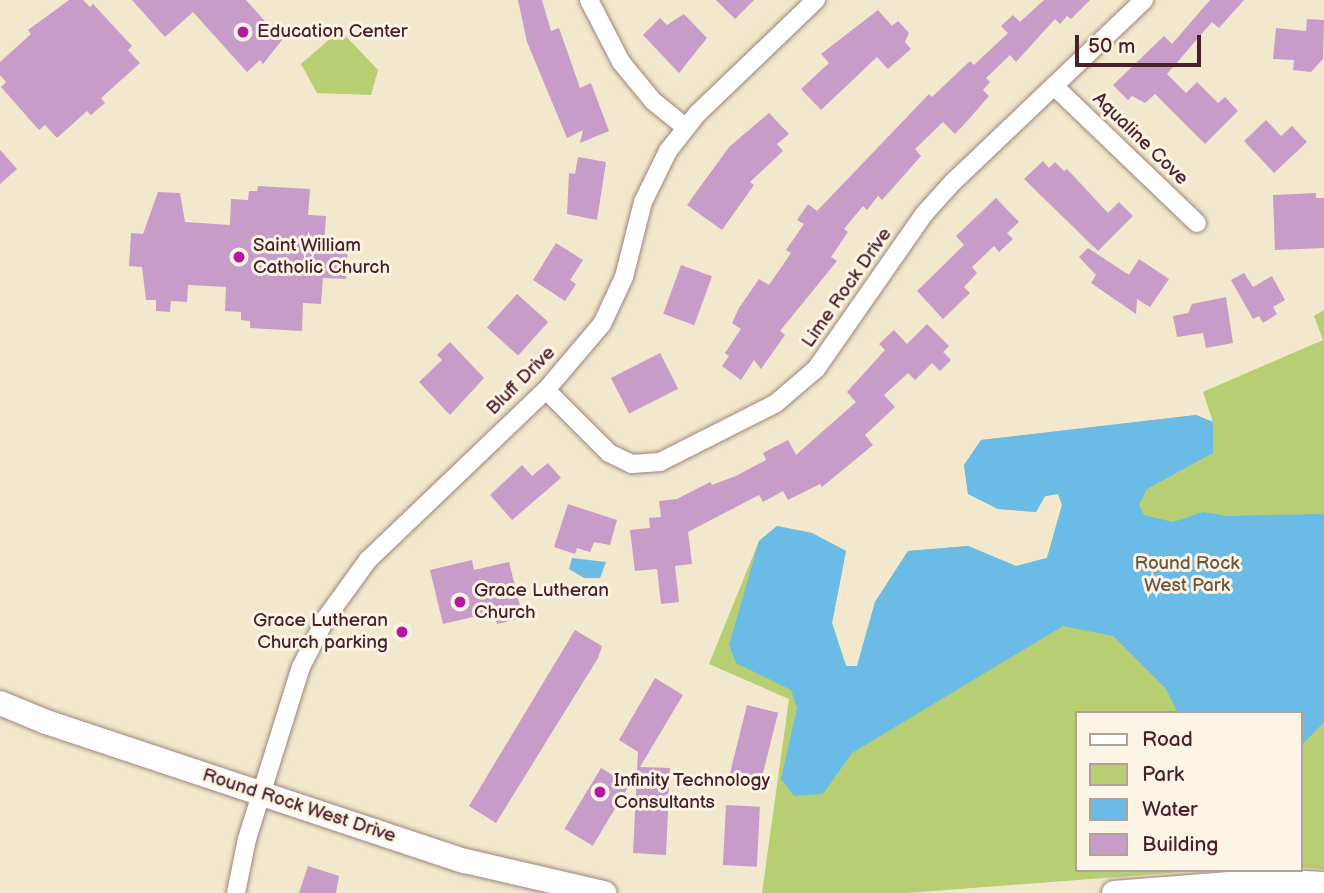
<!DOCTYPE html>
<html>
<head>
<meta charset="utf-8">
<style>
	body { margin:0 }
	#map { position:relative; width:1324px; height:893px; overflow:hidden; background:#f1e8cd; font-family:"Balsamiq Sans",sans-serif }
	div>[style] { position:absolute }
	.green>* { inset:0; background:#b7ce73 }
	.water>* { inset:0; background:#6abce6 }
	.building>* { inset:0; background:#c79cc9; transform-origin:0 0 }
	.roads { filter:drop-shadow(0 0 2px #9e847c) drop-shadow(0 0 2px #9e847c) }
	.street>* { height:18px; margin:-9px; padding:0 9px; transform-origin:9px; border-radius:9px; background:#fff }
	.secondary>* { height:24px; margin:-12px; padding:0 12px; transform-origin:12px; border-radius:12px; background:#fff }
	.dots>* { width:19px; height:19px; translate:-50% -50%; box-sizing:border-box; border:4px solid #fcf5e5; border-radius:50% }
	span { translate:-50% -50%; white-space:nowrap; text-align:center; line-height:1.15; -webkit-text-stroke:6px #fcf5e5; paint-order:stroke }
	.poi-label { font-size:19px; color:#4a1f2b }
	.left { translate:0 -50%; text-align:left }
	.right { translate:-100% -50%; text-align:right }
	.street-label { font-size:19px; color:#4a1f2b }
	.park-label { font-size:19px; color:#6b5441 }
	.legend { position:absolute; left:1075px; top:711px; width:228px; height:161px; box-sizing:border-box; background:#fcf5e5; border:2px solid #b59f9b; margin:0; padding:9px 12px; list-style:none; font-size:21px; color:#4a1f2b }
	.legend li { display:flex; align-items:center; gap:14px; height:35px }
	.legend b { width:35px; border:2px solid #b59f9b }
	.scale { position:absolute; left:1075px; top:35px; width:126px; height:32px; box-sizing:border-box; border:4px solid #4a1f2b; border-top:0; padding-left:9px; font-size:21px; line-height:24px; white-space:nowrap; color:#4a1f2b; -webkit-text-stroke:5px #fcf5e5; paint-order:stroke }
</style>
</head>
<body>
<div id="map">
	<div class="green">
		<i style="clip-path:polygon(340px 30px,378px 70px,371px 95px,317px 93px,301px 64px)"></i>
		<i style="clip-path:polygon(1324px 310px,1324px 869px,1301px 867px,1301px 713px,1077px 713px,1077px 870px,1208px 870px,907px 893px,762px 893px,789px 699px,709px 664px,759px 541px,777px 526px,812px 533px,846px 551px,832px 623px,846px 666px,857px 666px,875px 602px,908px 551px,968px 546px,1016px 566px,1047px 558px,1062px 505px,1058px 494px,1045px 496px,1036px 512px,998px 509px,968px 494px,964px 465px,981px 440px,1196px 415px,1213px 422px,1203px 392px,1323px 340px,1314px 316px)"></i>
	</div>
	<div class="water">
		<i style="clip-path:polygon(1196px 415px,1213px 422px,1213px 453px,1147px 489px,1139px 505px,1144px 515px,1173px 522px,1203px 512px,1227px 516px,1324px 514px,1324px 722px,1305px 742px,1301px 744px,1301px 713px,1178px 713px,1166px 689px,1113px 636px,1063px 626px,852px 753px,823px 794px,794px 796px,781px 779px,797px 708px,791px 690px,736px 663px,729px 645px,759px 541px,777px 526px,812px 533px,846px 551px,832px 623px,846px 666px,857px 666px,875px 602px,908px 551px,968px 546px,1016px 566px,1047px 558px,1062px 505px,1058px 494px,1045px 496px,1036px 512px,998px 509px,968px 494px,964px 465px,981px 440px)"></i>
		<i style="clip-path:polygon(572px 558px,606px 562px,600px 578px,584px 578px,569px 569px)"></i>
	</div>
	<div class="building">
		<i style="clip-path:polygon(69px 0,83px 0,90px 7px,93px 4px,132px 46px,128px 50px,140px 63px,101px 98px,105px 103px,91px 115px,87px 111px,57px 138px,45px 125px,39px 130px,1px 87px,6px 82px,0 75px,0 62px,31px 34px,28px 30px)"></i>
		<i style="clip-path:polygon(132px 0,246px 0,282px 40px,263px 64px,260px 60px,247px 72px,193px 12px,165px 37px)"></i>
		<i style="clip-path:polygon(518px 0,542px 0,551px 31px,559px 28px,580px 88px,591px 83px,609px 131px,580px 143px,583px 130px,567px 138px,527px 42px)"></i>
		<i style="clip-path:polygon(716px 0,754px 0,735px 19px)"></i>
		<i style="clip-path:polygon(1044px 0,1090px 0,1071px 19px,1067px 16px,1060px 24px,1055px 19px,1016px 62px,1010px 55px,986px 78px,990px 82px,983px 90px,989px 96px,969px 119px,955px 134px,943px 122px,915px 149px,921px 156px,882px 200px,878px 196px,867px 210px,863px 206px,844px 229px,848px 232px,831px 257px,837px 261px,780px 331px,785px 335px,761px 369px,754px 360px,741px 380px,722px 366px,729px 356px,725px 353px,741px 329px,732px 323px,739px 308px,759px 279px,769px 285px,791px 253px,786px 250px,804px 224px,797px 220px,808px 204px,817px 211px,929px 94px,932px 97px,970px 61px,974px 65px,1008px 33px,1001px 26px,1013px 15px,1020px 22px)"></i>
		<i style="clip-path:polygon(1210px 0,1244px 0,1219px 28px,1212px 22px,1167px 74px,1186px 93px,1197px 82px,1218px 103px,1225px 97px,1238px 111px,1205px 144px,1155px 94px,1145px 103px,1132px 96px,1128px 100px,1113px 85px,1164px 36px,1172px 44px)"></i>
		<i style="clip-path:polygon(878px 10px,892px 26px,898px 21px,909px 33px,905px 42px,911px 49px,888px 69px,877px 57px,821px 110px,801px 89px,829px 63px,821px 54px)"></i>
		<i style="clip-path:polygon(684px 14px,707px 38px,679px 73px,643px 35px,660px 18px,667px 25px)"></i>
		<i style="clip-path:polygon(1307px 19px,1324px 20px,1323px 59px,1311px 72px,1293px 70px,1294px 60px,1273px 59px,1276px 28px,1306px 31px)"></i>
		<i style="clip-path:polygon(769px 113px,789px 134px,777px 144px,783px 151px,750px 182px,754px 185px,722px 230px,687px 205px,729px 147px)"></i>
		<i style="clip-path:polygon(1266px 120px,1281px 136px,1292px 126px,1307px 142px,1274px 173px,1244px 141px)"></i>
		<i style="clip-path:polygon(0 150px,17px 169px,0 184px)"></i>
		<i style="clip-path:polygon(578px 157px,606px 162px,597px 220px,567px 214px,569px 173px,575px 174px)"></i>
		<i style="clip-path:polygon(1043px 161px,1049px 168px,1055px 162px,1064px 171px,1067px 169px,1108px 213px,1119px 202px,1133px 216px,1098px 251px,1024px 179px)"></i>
		<i style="clip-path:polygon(258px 186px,310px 189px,308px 215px,326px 216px,324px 244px,348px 245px,346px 279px,323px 278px,321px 304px,303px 303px,302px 331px,250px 328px,250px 321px,241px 320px,241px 312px,225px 311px,226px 287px,188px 285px,187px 302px,171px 301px,170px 312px,156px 311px,156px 300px,146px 300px,142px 267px,129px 266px,131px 233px,143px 234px,158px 192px,180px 193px,185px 222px,230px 225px,231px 199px,248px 200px,249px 191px,257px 191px)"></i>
		<i style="clip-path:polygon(1316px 193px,1316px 198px,1324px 198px,1324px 248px,1275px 250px,1273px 195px)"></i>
		<i style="clip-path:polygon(996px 198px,1019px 222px,1007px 233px,1013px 239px,999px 252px,994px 246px,972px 267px,977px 273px,964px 287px,970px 293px,943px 319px,917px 291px,964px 245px,956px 236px)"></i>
		<i style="clip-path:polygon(556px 243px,583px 260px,570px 280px,576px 284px,565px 301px,533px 280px)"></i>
		<i style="clip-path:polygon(1088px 248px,1129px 275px,1139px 259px,1169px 279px,1150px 307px,1137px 299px,1136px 314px,1091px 283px,1096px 275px,1079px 257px)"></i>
		<i style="left:681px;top:265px;width:33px;height:52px;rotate:20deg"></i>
		<i style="clip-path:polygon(1244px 273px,1253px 287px,1272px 276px,1285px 300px,1273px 307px,1277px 314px,1263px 323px,1259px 316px,1253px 319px,1231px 280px)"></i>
		<i style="left:517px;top:294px;width:42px;height:45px;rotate:42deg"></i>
		<i style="clip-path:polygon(1226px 297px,1233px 343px,1206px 348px,1203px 333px,1177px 337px,1173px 316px,1188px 313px,1192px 304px)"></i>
		<i style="clip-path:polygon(927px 324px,949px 346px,943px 352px,951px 360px,940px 371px,932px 363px,915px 380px,908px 373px,884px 395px,895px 407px,865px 435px,873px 445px,822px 487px,820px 484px,788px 500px,783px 491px,763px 502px,759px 495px,688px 532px,692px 564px,675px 566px,679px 602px,661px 604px,657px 569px,635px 571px,630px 530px,650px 528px,649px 518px,661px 517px,659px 501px,677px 499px,710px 482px,712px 485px,736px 476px,766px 460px,763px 453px,788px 440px,796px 455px,856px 402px,847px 392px,885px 350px,879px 344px,894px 330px,907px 344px)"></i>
		<i style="clip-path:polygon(450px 342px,484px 378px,450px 415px,419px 382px,442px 360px,437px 355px)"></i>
		<i style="left:660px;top:353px;width:40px;height:55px;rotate:63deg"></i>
		<i style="clip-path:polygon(548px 463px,561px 478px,512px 520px,490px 495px,522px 465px,532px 476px)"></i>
		<i style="clip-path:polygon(568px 504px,617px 520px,610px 545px,594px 542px,590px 552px,577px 548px,575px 554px,554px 547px)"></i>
		<i style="clip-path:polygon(472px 560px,474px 570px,509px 562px,523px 618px,497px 624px,494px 612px,443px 624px,430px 570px)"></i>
		<i style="clip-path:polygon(575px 630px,602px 646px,598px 658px,496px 823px,469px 806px)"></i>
		<i style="clip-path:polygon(655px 678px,683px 695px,640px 767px,670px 768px,666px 855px,633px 853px,638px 752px,619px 740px)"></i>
		<i style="left:747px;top:705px;width:32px;height:76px;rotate:14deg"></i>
		<i style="left:601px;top:768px;width:33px;height:71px;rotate:31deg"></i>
		<i style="left:726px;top:805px;width:34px;height:60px;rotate:3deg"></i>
		<i style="clip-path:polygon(308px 866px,339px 876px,336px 893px,299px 893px)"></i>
	</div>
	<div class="roads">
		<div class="street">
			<i style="left:589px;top:0;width:70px;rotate:62.7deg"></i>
			<i style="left:621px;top:62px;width:50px;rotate:50.6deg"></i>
			<i style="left:653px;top:101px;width:41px;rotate:39.1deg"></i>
			<i style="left:1054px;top:86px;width:198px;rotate:43.8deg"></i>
			<i style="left:546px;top:390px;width:89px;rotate:45deg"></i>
			<i style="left:609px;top:453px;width:25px;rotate:26deg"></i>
			<i style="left:632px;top:464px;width:28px;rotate:-4deg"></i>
			<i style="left:660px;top:462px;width:129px;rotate:-26.8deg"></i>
			<i style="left:775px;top:404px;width:54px;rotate:-40.5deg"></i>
			<i style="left:816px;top:369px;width:190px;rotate:-55.1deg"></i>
			<i style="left:925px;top:213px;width:42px;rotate:-47.9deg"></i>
			<i style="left:953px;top:182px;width:264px;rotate:-43.6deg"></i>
			<i style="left:236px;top:893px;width:55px;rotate:-78.5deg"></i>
			<i style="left:247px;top:839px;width:180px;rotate:-72.6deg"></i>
			<i style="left:301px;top:667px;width:55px;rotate:-63deg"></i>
			<i style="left:326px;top:618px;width:72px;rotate:-54.1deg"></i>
			<i style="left:368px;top:560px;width:246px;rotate:-43.7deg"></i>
			<i style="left:546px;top:390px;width:87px;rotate:-49.7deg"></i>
			<i style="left:602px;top:324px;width:52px;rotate:-64.9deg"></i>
			<i style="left:624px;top:277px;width:77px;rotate:-75.8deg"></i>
			<i style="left:643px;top:202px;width:57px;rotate:-63.9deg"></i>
			<i style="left:668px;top:151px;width:47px;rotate:-51.9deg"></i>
			<i style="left:697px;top:114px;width:165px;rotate:-43.8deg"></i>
		</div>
		<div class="secondary">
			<i style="left:0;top:703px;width:50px;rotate:22.4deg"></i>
			<i style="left:46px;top:722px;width:441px;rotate:18.4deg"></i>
			<i style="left:465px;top:861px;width:143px;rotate:13deg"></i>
			<i style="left:1114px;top:893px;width:154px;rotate:-4.5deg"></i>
			<i style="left:1268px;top:881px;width:56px;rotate:3.1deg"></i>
		</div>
	</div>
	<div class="dots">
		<i style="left:243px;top:32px;background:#b5179e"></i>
		<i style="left:239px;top:257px;background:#b5179e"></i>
		<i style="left:460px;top:602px;background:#b5179e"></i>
		<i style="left:402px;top:632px;background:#b5179e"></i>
		<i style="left:600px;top:792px;background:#b5179e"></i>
	</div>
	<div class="poi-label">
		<span class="left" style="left:257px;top:32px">Education Center</span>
		<span class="left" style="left:253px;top:257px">Saint William<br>Catholic Church</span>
		<span class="left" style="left:474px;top:602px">Grace Lutheran<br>Church</span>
		<span class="right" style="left:388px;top:632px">Grace Lutheran<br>Church parking</span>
		<span class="left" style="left:614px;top:792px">Infinity Technology<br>Consultants</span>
	</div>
	<div class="street-label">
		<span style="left:1140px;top:139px;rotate:44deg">Aqualine Cove</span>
		<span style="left:847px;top:288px;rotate:-55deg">Lime Rock Drive</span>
		<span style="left:521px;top:381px;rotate:-45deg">Bluff Drive</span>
		<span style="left:299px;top:806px;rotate:18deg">Round Rock West Drive</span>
	</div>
	<div class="park-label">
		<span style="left:1187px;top:575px">Round Rock<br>West Park</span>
	</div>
	<ul class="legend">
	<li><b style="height:9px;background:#fff"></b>Road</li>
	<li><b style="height:19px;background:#b7ce73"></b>Park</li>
	<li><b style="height:19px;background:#6abce6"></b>Water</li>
	<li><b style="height:19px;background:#c79cc9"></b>Building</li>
	</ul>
	<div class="scale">50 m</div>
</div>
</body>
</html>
